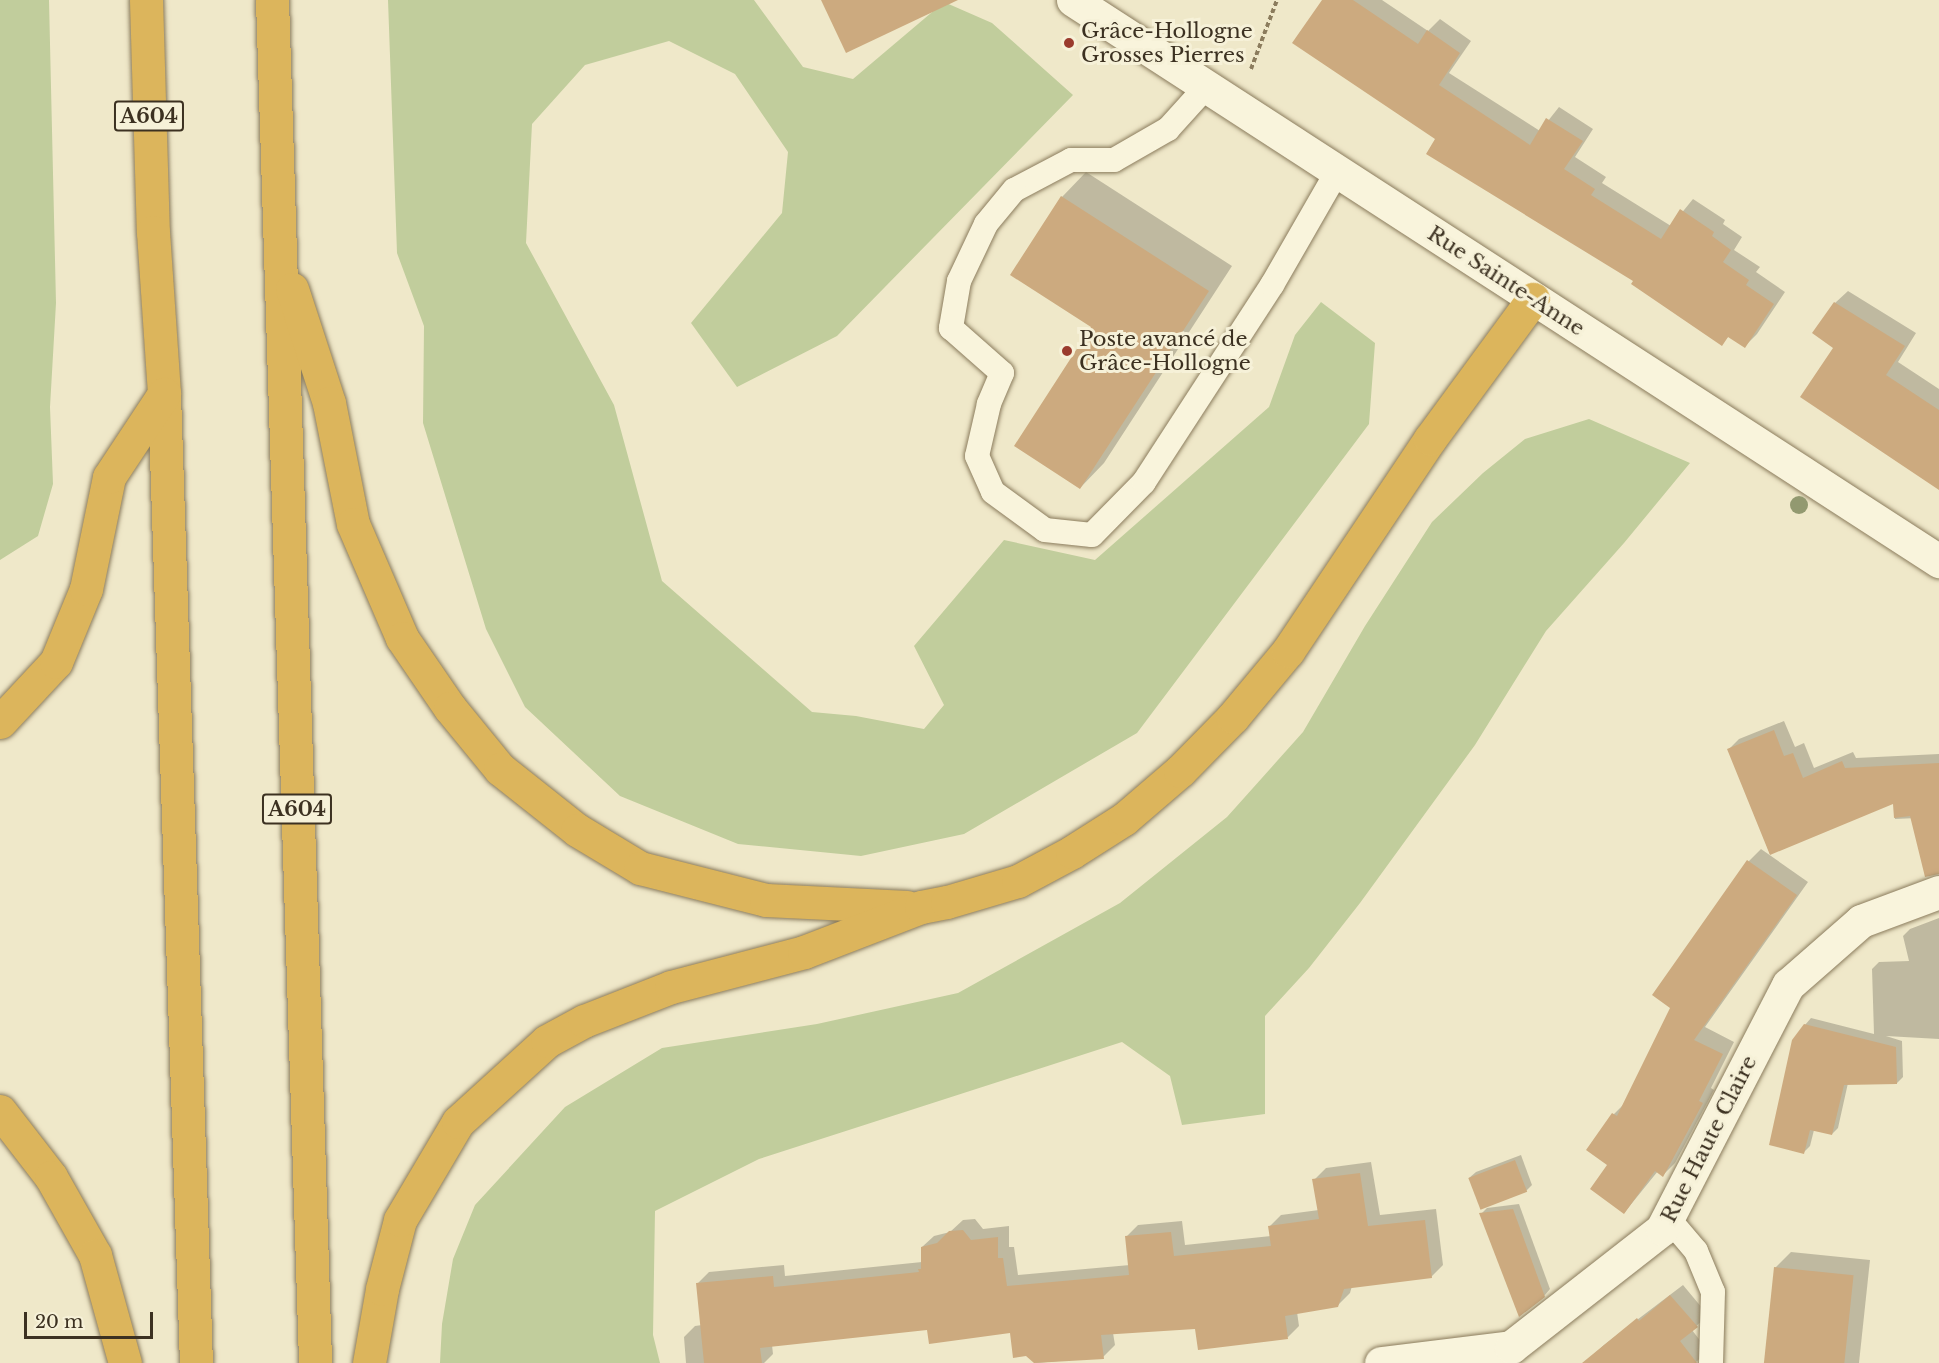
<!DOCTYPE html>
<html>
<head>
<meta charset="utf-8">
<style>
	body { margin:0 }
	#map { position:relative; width:1939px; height:1363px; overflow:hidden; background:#efe8c9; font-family:"Libre Baskerville",serif }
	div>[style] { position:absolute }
	.green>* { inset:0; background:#c1cd9c }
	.shadow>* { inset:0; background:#0003 }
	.building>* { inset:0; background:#ccaa7f; transform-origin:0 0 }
	.path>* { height:4px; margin-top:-2px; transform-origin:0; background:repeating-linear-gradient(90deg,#8b7c5d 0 4.5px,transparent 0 7.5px) }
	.roads { filter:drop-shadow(0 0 2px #8b7c5d) drop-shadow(0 0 2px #8b7c5d) }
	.service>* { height:24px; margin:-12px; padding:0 12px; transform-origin:12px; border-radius:12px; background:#f9f4dc }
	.minor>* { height:33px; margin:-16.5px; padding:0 16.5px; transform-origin:16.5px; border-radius:16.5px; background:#f9f4dc }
	.secondary>* { height:33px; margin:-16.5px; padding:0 16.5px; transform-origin:16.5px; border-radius:16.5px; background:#f9f4dc }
	.motorway>* { height:33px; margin:-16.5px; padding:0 16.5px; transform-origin:16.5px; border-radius:16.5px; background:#dcb55c }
	.trees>* { width:18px; height:18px; margin:-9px; border-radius:50%; background:#929970 }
	.dots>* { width:16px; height:16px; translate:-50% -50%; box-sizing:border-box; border:3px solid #f6f1d8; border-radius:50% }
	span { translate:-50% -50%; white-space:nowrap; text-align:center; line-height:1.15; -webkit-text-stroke:6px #f6f1d8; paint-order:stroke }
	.shield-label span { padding:2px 4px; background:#f6f1d8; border:2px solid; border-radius:4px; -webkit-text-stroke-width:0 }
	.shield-label { font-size:20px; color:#3c3121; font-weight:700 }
	.poi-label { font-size:21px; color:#3c3121 }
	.left { translate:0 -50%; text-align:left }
	.street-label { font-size:21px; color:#3c3121 }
	.scale { position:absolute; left:24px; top:1312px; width:129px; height:27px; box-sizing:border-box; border:3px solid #3c3121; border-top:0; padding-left:8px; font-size:18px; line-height:21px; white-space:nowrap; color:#3c3121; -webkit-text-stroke:4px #f6f1d8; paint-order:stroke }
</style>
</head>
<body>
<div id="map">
	<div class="green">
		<i style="clip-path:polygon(0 0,49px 0,56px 303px,50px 407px,53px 484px,38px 536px,0 560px)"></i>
		<i style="clip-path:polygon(388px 0,754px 0,803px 67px,853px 79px,944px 2px,992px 23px,1073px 95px,837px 336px,737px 387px,691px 323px,782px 213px,788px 152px,735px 74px,669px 41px,585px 65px,532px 124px,526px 243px,614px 405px,662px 581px,812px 712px,856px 716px,924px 729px,944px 705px,914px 646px,1004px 540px,1095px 560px,1269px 407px,1295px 335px,1321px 302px,1375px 343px,1369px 424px,1137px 733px,964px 834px,861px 856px,738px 844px,620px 796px,525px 707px,486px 629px,423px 423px,424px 326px,397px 253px)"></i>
		<i style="clip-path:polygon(1589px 419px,1690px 463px,1624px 543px,1546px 631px,1475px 745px,1360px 903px,1309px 968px,1265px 1016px,1265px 1114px,1182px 1125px,1170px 1076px,1122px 1042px,759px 1159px,655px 1211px,653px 1335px,660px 1363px,440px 1363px,442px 1324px,453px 1259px,475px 1205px,565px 1107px,662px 1048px,817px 1024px,958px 993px,1120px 903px,1227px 817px,1303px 732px,1365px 626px,1432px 522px,1483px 473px,1525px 439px)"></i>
	</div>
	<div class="shadow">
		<i style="clip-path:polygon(1323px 0,1382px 0,1428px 31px,1440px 19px,1471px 41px,1449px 73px,1540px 131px,1559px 107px,1593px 129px,1575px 157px,1606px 177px,1602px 183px,1671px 226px,1693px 199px,1725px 220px,1723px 224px,1742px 237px,1734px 250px,1760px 267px,1756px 272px,1785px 292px,1757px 334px,1745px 346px,1729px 336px,1721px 344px,1438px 138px)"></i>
		<i style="clip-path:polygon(1086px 172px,1232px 266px,1104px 463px,1080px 488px,1093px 327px,1012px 274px,1062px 197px)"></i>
		<i style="clip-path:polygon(1848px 291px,1916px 333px,1898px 362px,1939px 389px,1939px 489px,1835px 347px,1835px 303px)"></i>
		<i style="clip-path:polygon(1784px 721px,1795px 747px,1804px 743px,1814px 768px,1853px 752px,1856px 758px,1939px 754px,1939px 817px,1895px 819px,1894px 801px,1770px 854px,1729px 749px,1739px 739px)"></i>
		<i style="clip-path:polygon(1761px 849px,1808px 882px,1705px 1027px,1734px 1042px,1711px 1088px,1714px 1090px,1675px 1163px,1663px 1175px,1658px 1171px,1624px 1213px,1609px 1165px,1614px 1114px,1625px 1103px,1749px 861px)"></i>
		<i style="clip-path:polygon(1939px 918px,1939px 1039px,1886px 1036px,1902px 1041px,1903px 1077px,1897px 1083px,1848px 1083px,1838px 1128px,1832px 1134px,1814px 1130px,1810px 1146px,1804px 1152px,1805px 1025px,1811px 1018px,1874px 1034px,1872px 969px,1879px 962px,1909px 961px,1903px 936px,1910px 929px)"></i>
		<i style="clip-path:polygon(1521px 1155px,1532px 1185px,1526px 1191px,1469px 1178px,1476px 1172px)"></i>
		<i style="clip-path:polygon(1371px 1162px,1380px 1215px,1436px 1209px,1443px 1265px,1431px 1277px,1352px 1286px,1350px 1293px,1338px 1305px,1297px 1312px,1299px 1326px,1288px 1337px,1196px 1328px,1113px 1333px,1115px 1345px,1103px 1357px,1036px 1363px,1026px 1355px,1011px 1332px,928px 1329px,772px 1345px,773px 1354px,764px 1363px,686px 1363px,684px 1337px,695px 1326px,702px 1325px,697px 1284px,709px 1272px,784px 1265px,785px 1276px,922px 1262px,922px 1247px,934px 1236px,950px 1232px,963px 1220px,975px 1219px,983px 1229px,1009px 1226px,1009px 1247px,1014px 1247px,1018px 1275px,1130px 1265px,1126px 1237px,1138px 1225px,1182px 1221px,1185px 1245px,1271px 1236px,1270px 1226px,1281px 1215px,1319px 1210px,1314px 1180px,1326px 1168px)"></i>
		<i style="clip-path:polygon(1519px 1204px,1550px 1289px,1544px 1296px,1481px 1214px,1487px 1208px)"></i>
		<i style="clip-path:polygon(1791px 1252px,1870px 1260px,1859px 1363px,1765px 1363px,1775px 1268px)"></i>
		<i style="clip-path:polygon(1683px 1285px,1708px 1315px,1692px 1330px,1708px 1351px,1695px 1363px,1598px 1363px,1592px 1356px,1604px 1345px)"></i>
	</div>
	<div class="building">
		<i style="clip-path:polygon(821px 0,958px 0,846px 53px)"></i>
		<i style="clip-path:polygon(1322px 0,1353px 0,1418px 44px,1427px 30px,1460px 53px,1439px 85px,1530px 145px,1546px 118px,1583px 141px,1564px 169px,1595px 189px,1591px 195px,1661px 239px,1680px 209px,1714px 232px,1712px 236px,1731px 250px,1723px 262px,1749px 280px,1746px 285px,1774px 304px,1745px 348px,1728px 337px,1722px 346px,1631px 284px,1633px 281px,1426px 154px,1435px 139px,1292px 43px)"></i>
		<i style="clip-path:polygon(1061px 196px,1209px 291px,1080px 489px,1014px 446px,1091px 327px,1010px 275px)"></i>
		<i style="clip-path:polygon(1834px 302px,1905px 346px,1886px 375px,1939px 410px,1939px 490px,1800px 397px,1833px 348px,1812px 333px)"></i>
		<i style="clip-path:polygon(1774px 730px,1784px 756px,1793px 753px,1803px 778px,1842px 761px,1845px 768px,1939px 763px,1939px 874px,1925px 877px,1910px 816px,1894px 818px,1893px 804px,1770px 855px,1727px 749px)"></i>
		<i style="clip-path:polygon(1747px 860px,1797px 895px,1694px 1040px,1723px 1054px,1699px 1101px,1703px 1103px,1663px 1177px,1655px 1171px,1624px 1214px,1590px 1189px,1607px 1165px,1586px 1150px,1612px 1113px,1617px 1116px,1670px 1008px,1652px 995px)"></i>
		<i style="clip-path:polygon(1804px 1024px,1896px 1047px,1897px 1084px,1844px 1085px,1832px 1135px,1810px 1130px,1804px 1154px,1769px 1145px,1792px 1040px)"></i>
		<i style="left:1515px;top:1160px;width:34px;height:50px;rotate:69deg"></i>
		<i style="clip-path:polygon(1360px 1173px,1368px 1226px,1425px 1220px,1432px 1278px,1344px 1289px,1338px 1307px,1285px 1316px,1288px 1339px,1198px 1350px,1195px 1329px,1101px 1335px,1104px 1359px,1034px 1363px,1026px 1356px,1013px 1358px,1010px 1333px,929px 1344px,927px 1330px,760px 1348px,762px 1363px,704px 1363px,696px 1283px,773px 1276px,774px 1287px,919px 1272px,918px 1269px,921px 1269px,921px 1247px,937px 1243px,949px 1231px,963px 1230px,971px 1240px,998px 1237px,998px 1258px,1003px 1258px,1007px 1286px,1129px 1275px,1125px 1236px,1171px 1232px,1174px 1256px,1271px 1246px,1268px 1226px,1319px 1219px,1312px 1179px)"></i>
		<i style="clip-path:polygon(1513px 1209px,1545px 1297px,1519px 1317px,1479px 1213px)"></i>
		<i style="left:1774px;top:1267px;width:80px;height:97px;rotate:6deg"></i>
		<i style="clip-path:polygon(1670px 1295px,1698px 1327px,1680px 1341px,1697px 1363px,1582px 1363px,1637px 1318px,1639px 1321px)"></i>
	</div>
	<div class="path">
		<i style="left:1251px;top:69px;width:74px;rotate:-69.4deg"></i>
	</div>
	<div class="roads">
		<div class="service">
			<i style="left:1206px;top:87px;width:57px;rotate:132.1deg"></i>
			<i style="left:1168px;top:129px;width:62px;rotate:150.1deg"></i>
			<i style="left:1114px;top:160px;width:43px;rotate:180deg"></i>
			<i style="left:1071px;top:160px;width:64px;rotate:152.2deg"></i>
			<i style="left:1014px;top:190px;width:44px;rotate:129.5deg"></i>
			<i style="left:986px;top:224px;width:63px;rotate:115.3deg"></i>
			<i style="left:959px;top:281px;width:48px;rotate:99.7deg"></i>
			<i style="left:951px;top:328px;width:68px;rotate:41.4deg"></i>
			<i style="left:1002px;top:373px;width:34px;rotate:113deg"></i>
			<i style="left:989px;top:404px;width:53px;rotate:103deg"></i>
			<i style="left:977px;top:456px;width:39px;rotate:66deg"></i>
			<i style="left:993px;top:492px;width:64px;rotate:36.2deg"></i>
			<i style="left:1045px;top:530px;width:47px;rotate:6.1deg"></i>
			<i style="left:1092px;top:535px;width:74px;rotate:-45.5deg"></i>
			<i style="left:1144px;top:482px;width:235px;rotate:-57deg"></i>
			<i style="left:1272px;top:285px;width:130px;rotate:-60.1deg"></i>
			<i style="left:1668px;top:1218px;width:43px;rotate:49.7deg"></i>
			<i style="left:1696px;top:1251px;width:44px;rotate:67.5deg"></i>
			<i style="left:1713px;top:1292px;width:71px;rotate:91.6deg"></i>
		</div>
		<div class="minor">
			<i style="left:1381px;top:1363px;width:131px;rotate:-7deg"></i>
			<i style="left:1511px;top:1347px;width:192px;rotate:-38deg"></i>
			<i style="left:1662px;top:1229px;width:275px;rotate:-62.7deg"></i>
			<i style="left:1788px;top:985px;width:97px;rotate:-41.2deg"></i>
			<i style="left:1861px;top:921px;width:83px;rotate:-20.4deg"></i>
		</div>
		<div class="secondary">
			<i style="left:1073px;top:0;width:1032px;rotate:32.94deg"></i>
		</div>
		<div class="motorway">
			<i style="left:146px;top:0;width:232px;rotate:88.3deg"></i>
			<i style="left:153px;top:232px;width:162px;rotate:86.1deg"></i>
			<i style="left:164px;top:394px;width:970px;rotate:88.11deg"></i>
			<i style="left:272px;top:0;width:1364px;rotate:88.19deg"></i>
			<i style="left:292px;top:289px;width:120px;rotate:72deg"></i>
			<i style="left:329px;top:403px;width:123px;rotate:78.8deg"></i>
			<i style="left:353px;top:524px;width:124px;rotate:66.7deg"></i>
			<i style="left:402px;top:638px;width:85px;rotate:55.6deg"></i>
			<i style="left:450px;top:708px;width:79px;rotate:50.7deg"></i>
			<i style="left:500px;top:769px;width:98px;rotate:38.4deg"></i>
			<i style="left:577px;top:830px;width:74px;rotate:31.1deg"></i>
			<i style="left:640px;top:868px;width:130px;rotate:14.3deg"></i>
			<i style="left:766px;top:900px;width:141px;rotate:2.8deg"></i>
			<i style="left:0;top:722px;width:82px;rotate:-47deg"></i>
			<i style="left:56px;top:662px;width:79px;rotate:-67.7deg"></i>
			<i style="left:86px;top:589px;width:114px;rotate:-78.4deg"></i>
			<i style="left:109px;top:477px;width:100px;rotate:-56.5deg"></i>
			<i style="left:0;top:1111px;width:83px;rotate:52.3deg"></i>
			<i style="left:51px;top:1177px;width:90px;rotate:60.6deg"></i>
			<i style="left:95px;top:1255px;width:112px;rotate:74.5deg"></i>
			<i style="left:369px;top:1363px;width:75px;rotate:-80deg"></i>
			<i style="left:382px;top:1289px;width:71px;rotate:-75.4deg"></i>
			<i style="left:400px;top:1220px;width:114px;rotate:-59.4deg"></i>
			<i style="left:458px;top:1122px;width:120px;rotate:-42.3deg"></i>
			<i style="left:547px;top:1041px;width:42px;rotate:-28.4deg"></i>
			<i style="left:584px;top:1021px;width:93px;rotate:-21.3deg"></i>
			<i style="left:671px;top:987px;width:138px;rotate:-14.7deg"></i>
			<i style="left:804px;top:952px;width:125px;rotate:-21deg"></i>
			<i style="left:921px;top:907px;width:26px;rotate:-11deg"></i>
			<i style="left:947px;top:902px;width:74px;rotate:-16.5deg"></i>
			<i style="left:1018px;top:881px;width:61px;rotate:-28.2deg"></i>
			<i style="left:1072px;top:852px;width:62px;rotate:-32.4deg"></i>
			<i style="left:1124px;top:819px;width:74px;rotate:-40.6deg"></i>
			<i style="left:1180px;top:771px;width:76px;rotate:-45.5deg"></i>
			<i style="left:1233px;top:717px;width:86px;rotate:-50.2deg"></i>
			<i style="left:1288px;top:651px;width:255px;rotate:-56.2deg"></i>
			<i style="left:1430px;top:439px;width:174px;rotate:-53.7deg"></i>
		</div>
	</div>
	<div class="trees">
		<i style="left:1799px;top:505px"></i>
	</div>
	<div class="dots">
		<i style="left:1069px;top:43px;background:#9a3b2d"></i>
		<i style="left:1067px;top:351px;background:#9a3b2d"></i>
	</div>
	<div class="shield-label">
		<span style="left:149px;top:116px">A604</span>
		<span style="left:297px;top:809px">A604</span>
	</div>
	<div class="poi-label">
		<span class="left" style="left:1081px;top:43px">Grâce-Hollogne<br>Grosses Pierres</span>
		<span class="left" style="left:1079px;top:351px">Poste avancé de<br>Grâce-Hollogne</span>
	</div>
	<div class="street-label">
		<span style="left:1506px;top:281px;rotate:33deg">Rue Sainte-Anne</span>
		<span style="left:1709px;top:1139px;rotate:-63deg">Rue Haute Claire</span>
	</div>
	<div class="scale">20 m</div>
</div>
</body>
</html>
